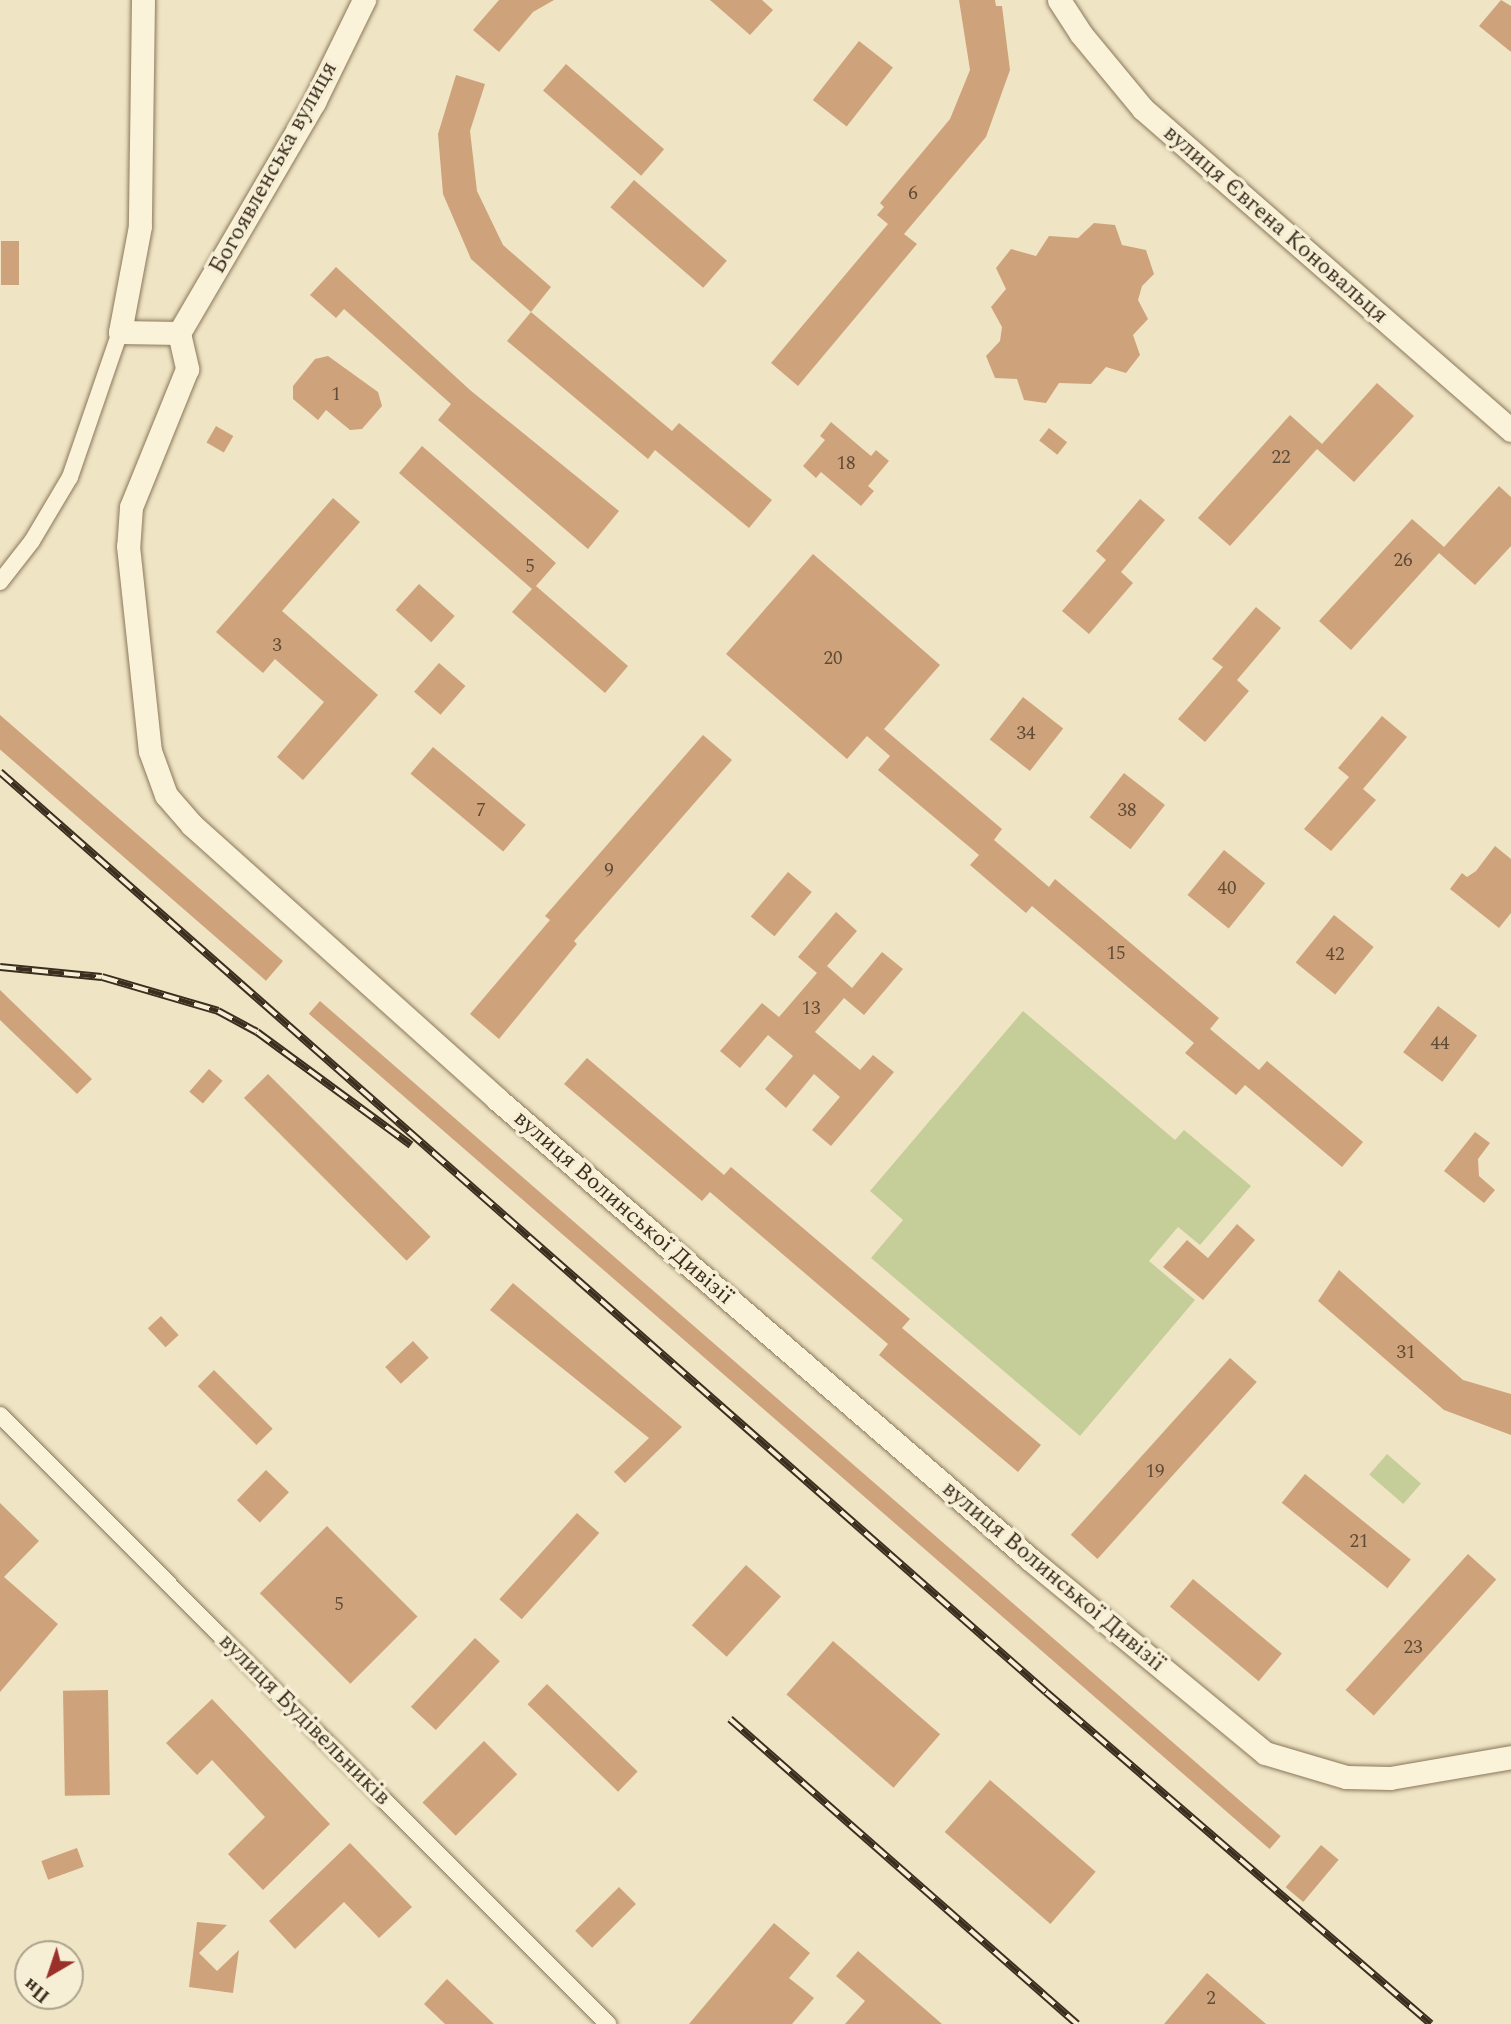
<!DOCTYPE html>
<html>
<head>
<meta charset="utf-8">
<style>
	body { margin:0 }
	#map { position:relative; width:1511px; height:2024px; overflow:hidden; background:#efe5c5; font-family:Spectral,serif }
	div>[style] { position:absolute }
	.green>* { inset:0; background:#c5ce98; transform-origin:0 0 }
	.building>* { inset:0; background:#cea27a; transform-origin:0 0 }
	.roads { filter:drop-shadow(0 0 2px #8b775a) drop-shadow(0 0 2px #8b775a) }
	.street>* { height:16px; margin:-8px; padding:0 8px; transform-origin:8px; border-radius:8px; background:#faf2d9 }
	.secondary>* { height:23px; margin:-11.5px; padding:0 11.5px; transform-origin:11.5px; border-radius:11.5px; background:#faf2d9 }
	.rail>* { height:8px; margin-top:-4px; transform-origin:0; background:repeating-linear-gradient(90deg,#f6efd5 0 16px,#3b2e1f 0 32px); box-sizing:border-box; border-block:2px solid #3b2e1f }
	span { translate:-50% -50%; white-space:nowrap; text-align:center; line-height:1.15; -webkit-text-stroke:7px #f6efd5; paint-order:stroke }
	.number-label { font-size:19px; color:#604b36 }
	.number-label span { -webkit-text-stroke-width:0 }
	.street-label { font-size:23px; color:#3b2e1f }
	.north { position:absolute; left:14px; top:1940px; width:70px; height:70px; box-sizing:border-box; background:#f6efd5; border:2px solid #aba28c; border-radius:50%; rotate:219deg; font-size:19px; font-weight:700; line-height:28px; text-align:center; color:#3b2e1f }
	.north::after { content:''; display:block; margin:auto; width:24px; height:32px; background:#9b2f29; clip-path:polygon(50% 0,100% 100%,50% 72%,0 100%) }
</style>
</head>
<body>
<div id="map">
	<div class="green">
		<i style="clip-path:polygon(1023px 1011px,1175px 1140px,1184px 1130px,1251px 1186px,1200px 1245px,1178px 1227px,1149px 1261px,1195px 1300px,1080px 1436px,871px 1258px,903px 1220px,870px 1191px)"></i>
		<i style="left:1387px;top:1454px;width:45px;height:27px;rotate:41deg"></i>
	</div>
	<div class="building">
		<i style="clip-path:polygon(499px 0,554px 0,533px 12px,499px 52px,473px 30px)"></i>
		<i style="clip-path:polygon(710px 0,762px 0,773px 10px,750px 35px)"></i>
		<i style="clip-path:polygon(959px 0,995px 0,996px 6px,1002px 6px,1010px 70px,986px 137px,904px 234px,917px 244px,798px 386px,771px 363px,888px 224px,877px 215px,884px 207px,880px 203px,950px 119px,970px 70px)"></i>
		<i style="clip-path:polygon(1501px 0,1511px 6px,1511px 52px,1479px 26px)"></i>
		<i style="left:859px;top:41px;width:43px;height:75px;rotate:38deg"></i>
		<i style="left:566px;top:64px;width:130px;height:35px;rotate:41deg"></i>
		<i style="clip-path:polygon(456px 75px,485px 84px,470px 131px,477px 191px,503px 245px,551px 287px,531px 312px,471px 259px,443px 194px,438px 134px)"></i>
		<i style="left:634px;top:180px;width:123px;height:36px;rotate:41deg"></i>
		<i style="clip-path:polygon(1094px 223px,1115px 225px,1122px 245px,1146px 250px,1154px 274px,1142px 286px,1138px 300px,1148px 319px,1133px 335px,1140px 355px,1126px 373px,1106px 367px,1091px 384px,1059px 383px,1046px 403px,1024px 400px,1017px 379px,995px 378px,986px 356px,1000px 341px,1002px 327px,991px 307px,1006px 289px,996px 268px,1011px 249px,1036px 256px,1049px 236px,1078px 238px)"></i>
		<i style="left:1px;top:241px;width:18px;height:44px"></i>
		<i style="clip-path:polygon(336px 267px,470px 390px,619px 511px,588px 549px,438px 420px,451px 404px,344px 309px,336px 318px,310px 295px)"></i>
		<i style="clip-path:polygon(531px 312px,672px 431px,679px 423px,772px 500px,749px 528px,655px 450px,648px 459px,507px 341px)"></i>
		<i style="clip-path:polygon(328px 356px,378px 392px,382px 406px,362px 429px,350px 430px,326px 410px,318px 420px,293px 399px,293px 386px,315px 359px)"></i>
		<i style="clip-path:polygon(1377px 383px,1414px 416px,1354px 482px,1317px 449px,1230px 546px,1198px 518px,1290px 415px,1322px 444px)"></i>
		<i style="clip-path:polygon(831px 422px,871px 456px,876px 450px,889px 461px,868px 486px,874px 491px,861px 506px,821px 472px,816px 478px,803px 466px,825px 440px,820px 436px)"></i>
		<i style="left:216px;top:426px;width:20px;height:19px;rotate:30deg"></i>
		<i style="left:1049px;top:428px;width:23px;height:16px;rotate:38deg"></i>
		<i style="clip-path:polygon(422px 446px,556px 563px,536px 586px,628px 666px,605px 693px,512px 612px,532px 589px,399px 473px)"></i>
		<i style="clip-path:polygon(1499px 486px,1511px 497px,1511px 546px,1475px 585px,1439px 553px,1351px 650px,1319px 621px,1412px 519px,1444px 547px)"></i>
		<i style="clip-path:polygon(333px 498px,360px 522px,282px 611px,378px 695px,303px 780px,277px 757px,324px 702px,275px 659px,263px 673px,216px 632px)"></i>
		<i style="clip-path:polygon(1140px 499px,1165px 520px,1121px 572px,1133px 583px,1089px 634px,1062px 611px,1106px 560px,1096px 551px)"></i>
		<i style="clip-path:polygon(813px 554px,940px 665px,884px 729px,1002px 829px,994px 840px,1049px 887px,1055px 879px,1219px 1018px,1210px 1029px,1259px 1070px,1267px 1061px,1363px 1142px,1342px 1167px,1245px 1085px,1236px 1095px,1185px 1053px,1194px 1043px,1032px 906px,1026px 913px,970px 865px,979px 855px,878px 770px,890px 756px,867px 736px,847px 759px,726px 654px)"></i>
		<i style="left:419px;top:584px;width:48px;height:35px;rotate:42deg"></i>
		<i style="clip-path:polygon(1256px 607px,1281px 628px,1237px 680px,1249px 691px,1205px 742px,1178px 719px,1223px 667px,1212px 659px)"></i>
		<i style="left:439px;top:663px;width:35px;height:38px;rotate:41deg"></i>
		<i style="left:1023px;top:697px;width:51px;height:54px;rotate:38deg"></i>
		<i style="left:0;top:715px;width:375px;height:26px;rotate:41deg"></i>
		<i style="clip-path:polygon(1382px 716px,1407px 737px,1363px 789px,1376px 800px,1331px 851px,1304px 829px,1349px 777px,1338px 768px)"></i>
		<i style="clip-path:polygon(703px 735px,732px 760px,574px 941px,577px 944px,499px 1039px,470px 1014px,550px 920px,545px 916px)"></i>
		<i style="left:433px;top:747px;width:121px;height:35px;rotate:40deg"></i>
		<i style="left:1124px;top:773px;width:52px;height:56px;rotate:38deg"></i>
		<i style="clip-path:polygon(1495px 846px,1511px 859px,1511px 913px,1499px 928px,1450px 889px,1462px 873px,1467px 877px,1476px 871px)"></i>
		<i style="left:1224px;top:850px;width:53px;height:58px;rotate:39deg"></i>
		<i style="left:788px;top:872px;width:31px;height:58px;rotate:40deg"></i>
		<i style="clip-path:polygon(836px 912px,857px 931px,827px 966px,852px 988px,882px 952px,903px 969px,864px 1015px,844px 998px,815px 1032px,860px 1070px,873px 1055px,894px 1072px,831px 1146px,812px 1130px,840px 1097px,814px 1074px,786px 1108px,765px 1089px,793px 1056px,768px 1035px,740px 1068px,720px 1051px,762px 1003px,779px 1017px,817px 973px,798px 957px)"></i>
		<i style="left:1334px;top:915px;width:51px;height:61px;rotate:39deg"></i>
		<i style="clip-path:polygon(0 990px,92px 1079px,77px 1094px,0 1020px)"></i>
		<i style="left:320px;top:1001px;width:1273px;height:17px;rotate:41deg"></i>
		<i style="left:1438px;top:1006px;width:49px;height:58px;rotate:37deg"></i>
		<i style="clip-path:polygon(587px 1058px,724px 1175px,731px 1167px,910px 1319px,902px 1328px,1041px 1445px,1018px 1472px,879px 1355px,888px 1344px,821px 1287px,710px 1192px,702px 1201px,564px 1084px)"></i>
		<i style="left:209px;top:1069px;width:18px;height:30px;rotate:41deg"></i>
		<i style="left:268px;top:1074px;width:230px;height:34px;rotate:45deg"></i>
		<i style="clip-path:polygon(1475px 1132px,1490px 1143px,1478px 1159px,1479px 1176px,1495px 1190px,1484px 1203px,1444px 1171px)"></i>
		<i style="clip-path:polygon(1237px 1224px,1255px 1240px,1203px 1300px,1163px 1267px,1187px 1240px,1208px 1258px)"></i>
		<i style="clip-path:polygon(1339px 1270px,1463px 1380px,1511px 1394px,1511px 1435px,1444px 1410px,1318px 1301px)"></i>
		<i style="clip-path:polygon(513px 1283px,682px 1427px,625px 1483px,614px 1472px,649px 1438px,490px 1310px)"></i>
		<i style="left:161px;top:1316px;width:26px;height:18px;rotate:47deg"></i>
		<i style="left:413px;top:1341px;width:23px;height:38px;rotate:47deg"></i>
		<i style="left:1230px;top:1358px;width:36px;height:238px;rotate:42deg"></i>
		<i style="left:214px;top:1370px;width:83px;height:23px;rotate:45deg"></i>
		<i style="left:266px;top:1470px;width:32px;height:42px;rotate:44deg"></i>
		<i style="left:1305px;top:1474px;width:136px;height:37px;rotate:39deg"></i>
		<i style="clip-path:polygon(0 1503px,39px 1541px,4px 1577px,58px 1624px,0 1692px)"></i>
		<i style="left:577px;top:1513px;width:30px;height:116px;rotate:42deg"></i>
		<i style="left:327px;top:1526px;width:128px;height:95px;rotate:45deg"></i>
		<i style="left:1468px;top:1554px;width:38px;height:183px;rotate:42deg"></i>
		<i style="left:746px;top:1565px;width:47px;height:81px;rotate:42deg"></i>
		<i style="left:1193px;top:1579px;width:116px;height:36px;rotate:40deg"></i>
		<i style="left:475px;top:1638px;width:34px;height:94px;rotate:43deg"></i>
		<i style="left:833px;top:1641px;width:142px;height:71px;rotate:41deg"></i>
		<i style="left:547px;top:1684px;width:126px;height:28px;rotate:44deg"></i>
		<i style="left:108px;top:1690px;width:105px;height:45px;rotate:89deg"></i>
		<i style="clip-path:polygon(212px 1699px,330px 1824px,263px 1890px,228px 1854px,265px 1817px,212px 1760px,197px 1775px,166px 1743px)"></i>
		<i style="left:484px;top:1741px;width:47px;height:87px;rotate:45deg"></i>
		<i style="left:990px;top:1780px;width:140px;height:69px;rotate:41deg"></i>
		<i style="clip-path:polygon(350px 1843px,412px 1907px,379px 1938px,344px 1902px,295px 1949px,269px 1921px)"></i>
		<i style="left:1321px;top:1845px;width:23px;height:55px;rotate:40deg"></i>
		<i style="left:77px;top:1848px;width:20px;height:38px;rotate:70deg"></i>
		<i style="left:619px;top:1887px;width:24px;height:62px;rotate:45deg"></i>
		<i style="clip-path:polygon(197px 1922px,227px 1925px,199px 1953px,217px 1971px,239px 1950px,233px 1993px,189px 1987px)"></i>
		<i style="clip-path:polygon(774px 1923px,810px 1953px,789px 1978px,814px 1998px,792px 2024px,689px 2024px)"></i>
		<i style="clip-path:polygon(858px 1951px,942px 2024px,845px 2024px,865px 2001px,836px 1976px)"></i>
		<i style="clip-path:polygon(1207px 1973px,1266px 2024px,1164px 2024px)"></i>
		<i style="clip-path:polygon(447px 1979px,494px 2024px,445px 2024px,424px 2004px)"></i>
	</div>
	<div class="roads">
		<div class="street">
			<i style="left:0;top:582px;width:52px;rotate:-52deg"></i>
			<i style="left:32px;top:541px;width:74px;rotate:-59.3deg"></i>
			<i style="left:70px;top:477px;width:153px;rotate:-71deg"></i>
			<i style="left:0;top:1415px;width:861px;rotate:45.05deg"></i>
		</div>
		<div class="secondary">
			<i style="left:143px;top:0;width:226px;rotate:90.8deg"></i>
			<i style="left:140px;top:226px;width:108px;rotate:100.7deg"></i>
			<i style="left:120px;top:332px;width:59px;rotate:1deg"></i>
			<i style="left:1059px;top:0;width:40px;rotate:57.1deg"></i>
			<i style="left:1081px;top:34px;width:97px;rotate:50.4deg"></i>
			<i style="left:1143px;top:109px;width:488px;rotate:41.1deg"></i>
			<i style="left:179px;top:333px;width:37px;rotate:77deg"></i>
			<i style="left:187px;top:369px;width:149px;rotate:112.1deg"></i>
			<i style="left:131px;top:507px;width:39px;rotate:94deg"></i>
			<i style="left:128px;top:546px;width:206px;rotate:83.9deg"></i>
			<i style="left:150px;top:751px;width:47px;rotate:70deg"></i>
			<i style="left:166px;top:795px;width:40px;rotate:49deg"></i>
			<i style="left:192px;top:825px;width:410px;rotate:41.9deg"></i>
			<i style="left:497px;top:1099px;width:705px;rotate:40.8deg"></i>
			<i style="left:1031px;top:1560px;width:303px;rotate:39.5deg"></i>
			<i style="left:1265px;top:1753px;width:84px;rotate:16.5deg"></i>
			<i style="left:1346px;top:1777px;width:44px;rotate:1.3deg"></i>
			<i style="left:1390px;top:1778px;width:123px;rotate:-9.8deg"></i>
			<i style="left:179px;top:333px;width:268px;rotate:-59.7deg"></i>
			<i style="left:314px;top:102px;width:114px;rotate:-63.9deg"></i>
		</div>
	</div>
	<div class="rail">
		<i style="left:0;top:772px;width:1393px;rotate:41.33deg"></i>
		<i style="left:1046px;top:1692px;width:508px;rotate:40.77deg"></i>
		<i style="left:0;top:967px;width:102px;rotate:5.6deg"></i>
		<i style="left:102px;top:977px;width:121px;rotate:16.3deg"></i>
		<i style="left:218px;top:1011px;width:44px;rotate:28.3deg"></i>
		<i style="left:257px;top:1032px;width:191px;rotate:36.3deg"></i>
		<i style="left:730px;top:1719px;width:462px;rotate:41.3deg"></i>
	</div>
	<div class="number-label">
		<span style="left:913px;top:194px">6</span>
		<span style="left:336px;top:395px">1</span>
		<span style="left:1281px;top:458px">22</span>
		<span style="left:846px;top:464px">18</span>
		<span style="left:1403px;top:561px">26</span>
		<span style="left:530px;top:567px">5</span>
		<span style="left:277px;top:646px">3</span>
		<span style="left:833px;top:659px">20</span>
		<span style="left:1026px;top:734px">34</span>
		<span style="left:481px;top:811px">7</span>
		<span style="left:1127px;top:811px">38</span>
		<span style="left:609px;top:871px">9</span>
		<span style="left:1227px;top:889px">40</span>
		<span style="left:1116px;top:954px">15</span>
		<span style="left:1335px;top:955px">42</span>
		<span style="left:811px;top:1009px">13</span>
		<span style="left:1440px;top:1044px">44</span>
		<span style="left:1406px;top:1353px">31</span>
		<span style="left:1155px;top:1472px">19</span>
		<span style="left:1359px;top:1542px">21</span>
		<span style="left:339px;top:1605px">5</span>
		<span style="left:1413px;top:1648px">23</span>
		<span style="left:1211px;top:1999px">2</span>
	</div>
	<div class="street-label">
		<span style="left:274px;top:168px;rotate:-61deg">Богоявленська вулиця</span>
		<span style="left:1275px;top:225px;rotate:41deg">вулиця Євгена Коновальця</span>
		<span style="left:623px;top:1208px;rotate:41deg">вулиця Волинської Дивізії</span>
		<span style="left:1053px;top:1577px;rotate:40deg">вулиця Волинської Дивізії</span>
		<span style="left:304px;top:1720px;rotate:45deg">вулиця Будівельників</span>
	</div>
	<div class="north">Пн</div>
</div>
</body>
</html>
